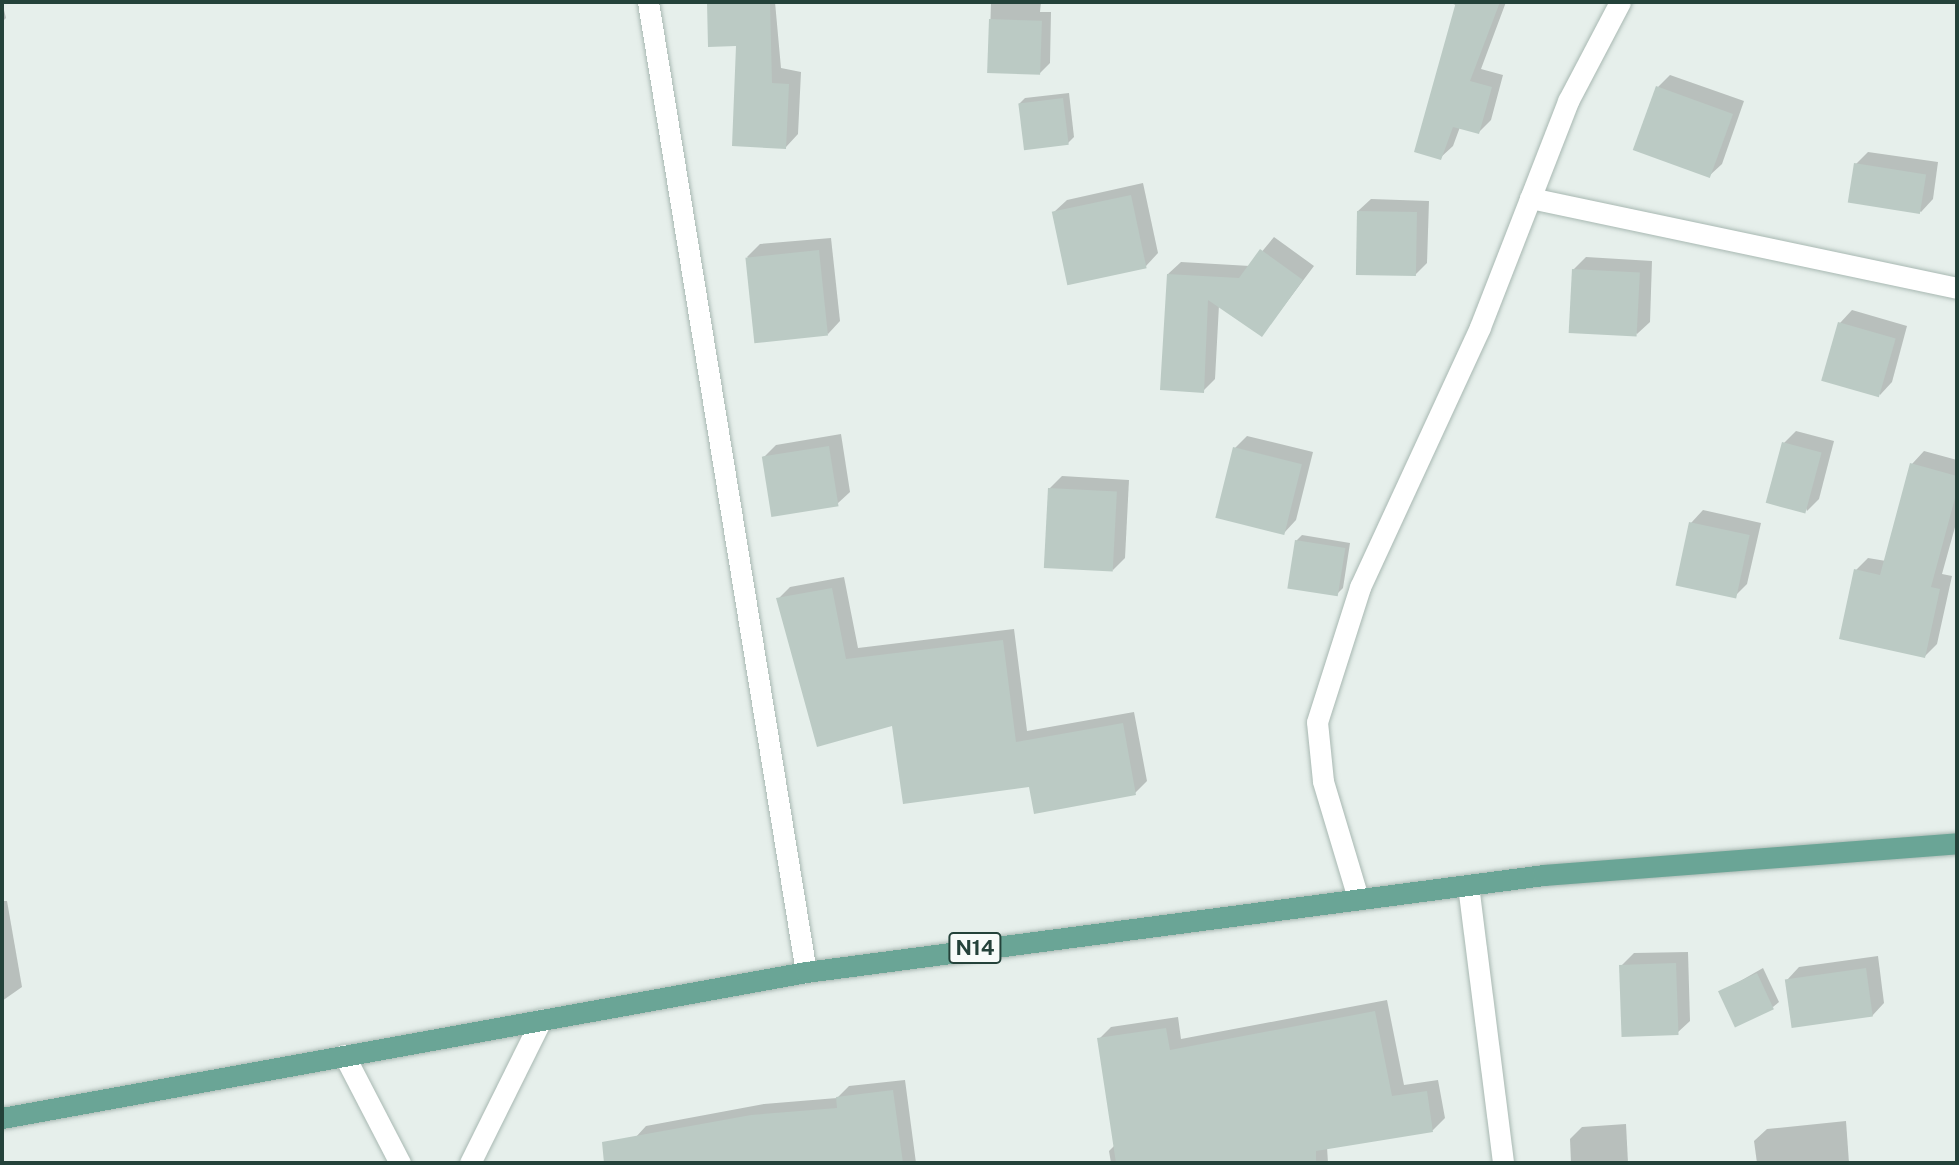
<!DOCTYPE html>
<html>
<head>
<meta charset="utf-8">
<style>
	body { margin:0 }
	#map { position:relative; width:1959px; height:1165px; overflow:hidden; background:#e6efeb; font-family:"Public Sans",sans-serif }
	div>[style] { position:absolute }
	.shadow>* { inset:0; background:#0003 }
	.building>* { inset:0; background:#bbcac4; transform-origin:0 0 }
	.roads { filter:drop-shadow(0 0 2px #a8b8b2) drop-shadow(0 0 2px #a8b8b2) }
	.minor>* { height:21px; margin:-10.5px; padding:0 10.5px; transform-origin:10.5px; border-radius:10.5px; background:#fff }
	.primary>* { height:21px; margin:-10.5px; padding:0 10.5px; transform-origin:10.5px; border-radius:10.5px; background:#6aa596 }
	span { translate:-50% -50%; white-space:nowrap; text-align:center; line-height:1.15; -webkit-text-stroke:7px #f7fbf9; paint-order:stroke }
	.shield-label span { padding:2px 5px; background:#f7fbf9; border:2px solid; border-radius:5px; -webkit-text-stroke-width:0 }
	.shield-label { font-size:21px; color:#24423a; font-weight:700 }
	.frame { position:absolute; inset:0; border:4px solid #24423a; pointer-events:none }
</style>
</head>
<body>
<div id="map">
	<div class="shadow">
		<i style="clip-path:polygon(2px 2px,6px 18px,2px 22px)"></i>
		<i style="clip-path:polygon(709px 2px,775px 2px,781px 68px,801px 72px,798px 134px,786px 147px,738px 45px,710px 45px)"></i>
		<i style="clip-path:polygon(991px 2px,1041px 2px,1040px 12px,1051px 12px,1050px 63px,1040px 73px,989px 71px)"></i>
		<i style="clip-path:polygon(1448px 2px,1506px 2px,1481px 69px,1503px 75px,1491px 120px,1479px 132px,1460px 127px,1453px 146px,1440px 158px,1456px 5px)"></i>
		<i style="clip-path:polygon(1670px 75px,1744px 101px,1722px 164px,1709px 176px,1658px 87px)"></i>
		<i style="clip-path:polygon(1069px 93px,1074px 137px,1068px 143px,1019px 104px,1025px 98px)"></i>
		<i style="clip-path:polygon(1868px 152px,1938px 162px,1933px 199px,1921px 212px,1856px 164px)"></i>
		<i style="clip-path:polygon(1143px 183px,1158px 253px,1146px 266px,1054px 212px,1067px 200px)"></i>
		<i style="clip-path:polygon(1371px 199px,1429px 201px,1427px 263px,1415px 275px,1358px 211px)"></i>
		<i style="clip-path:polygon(1274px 237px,1314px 266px,1262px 335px,1219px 305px,1215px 379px,1203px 391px,1168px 274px,1181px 262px,1250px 266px)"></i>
		<i style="clip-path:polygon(831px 238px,840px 321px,828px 334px,747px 257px,760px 244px)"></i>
		<i style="clip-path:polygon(1586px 257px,1652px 261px,1650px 322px,1637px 334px,1573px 270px)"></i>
		<i style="clip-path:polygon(1852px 310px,1907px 326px,1892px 382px,1880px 395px,1840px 323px)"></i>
		<i style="clip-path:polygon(1796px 431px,1834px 441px,1819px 499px,1807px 511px,1784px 443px)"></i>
		<i style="clip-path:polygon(841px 434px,850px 492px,837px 504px,764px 457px,776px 445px)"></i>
		<i style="clip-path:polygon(1247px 436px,1313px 452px,1296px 520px,1284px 533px,1235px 448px)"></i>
		<i style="clip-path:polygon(1924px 451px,1957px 460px,1957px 520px,1942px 574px,1952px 576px,1937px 644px,1925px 656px,1856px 570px,1868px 558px,1886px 561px,1912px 464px)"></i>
		<i style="clip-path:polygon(1062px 476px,1129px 480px,1125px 558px,1113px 570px,1049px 489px)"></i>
		<i style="clip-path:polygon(1703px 510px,1761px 523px,1747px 584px,1734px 597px,1691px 523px)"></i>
		<i style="clip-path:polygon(1302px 535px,1350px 543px,1343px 588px,1337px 594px,1296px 541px)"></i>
		<i style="clip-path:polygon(844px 577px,858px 648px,1014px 629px,1027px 731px,1134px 712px,1147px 781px,1135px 793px,1030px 785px,894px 724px,778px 599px,790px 587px)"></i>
		<i style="clip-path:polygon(2px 901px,7px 901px,22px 987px,2px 1001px)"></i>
		<i style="clip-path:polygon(1688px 952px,1690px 1021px,1677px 1033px,1621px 966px,1634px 953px)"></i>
		<i style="clip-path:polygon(1878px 956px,1884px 1003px,1872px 1016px,1787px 980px,1799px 967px)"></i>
		<i style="clip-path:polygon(1763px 968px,1779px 1002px,1773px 1007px,1721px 992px)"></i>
		<i style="clip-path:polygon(1387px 1000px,1404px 1085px,1438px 1080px,1445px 1118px,1433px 1130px,1327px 1147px,1328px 1163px,1111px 1163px,1109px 1151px,1115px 1145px,1099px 1039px,1111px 1027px,1178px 1017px,1181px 1039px)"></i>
		<i style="clip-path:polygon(905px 1080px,916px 1163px,639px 1163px,635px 1138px,646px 1126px,764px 1104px,837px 1098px,849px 1086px)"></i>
		<i style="clip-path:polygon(1846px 1121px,1849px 1163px,1757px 1163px,1754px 1141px,1767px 1129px)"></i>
		<i style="clip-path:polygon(1626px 1124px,1628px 1163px,1571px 1163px,1570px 1139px,1582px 1127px)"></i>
	</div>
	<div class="building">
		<i style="clip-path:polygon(707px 2px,770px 2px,772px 83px,789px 84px,786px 149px,732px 146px,736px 46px,708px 47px)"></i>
		<i style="clip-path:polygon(1456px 2px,1500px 2px,1470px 81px,1492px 87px,1479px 134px,1453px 127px,1441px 160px,1414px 152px)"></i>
		<i style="left:989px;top:19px;width:53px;height:54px;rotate:2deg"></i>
		<i style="left:1656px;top:86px;width:82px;height:68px;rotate:20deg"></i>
		<i style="left:1063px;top:98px;width:47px;height:45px;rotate:83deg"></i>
		<i style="left:1854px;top:163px;width:73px;height:40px;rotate:9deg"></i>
		<i style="left:1131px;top:195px;width:75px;height:81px;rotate:78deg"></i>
		<i style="left:1357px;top:211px;width:60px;height:64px;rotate:1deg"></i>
		<i style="clip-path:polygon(1260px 249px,1303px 280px,1262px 337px,1208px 300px,1204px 393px,1160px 390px,1167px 274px,1239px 278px)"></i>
		<i style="left:819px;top:250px;width:86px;height:74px;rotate:84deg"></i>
		<i style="left:1572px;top:269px;width:68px;height:64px;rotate:3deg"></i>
		<i style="left:1838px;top:322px;width:60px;height:61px;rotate:16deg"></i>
		<i style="left:1782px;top:442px;width:41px;height:63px;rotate:15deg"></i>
		<i style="left:829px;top:446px;width:61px;height:68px;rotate:81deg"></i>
		<i style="left:1233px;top:447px;width:71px;height:73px;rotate:14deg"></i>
		<i style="clip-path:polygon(1910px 463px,1957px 476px,1957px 491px,1931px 587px,1940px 589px,1925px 658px,1839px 639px,1854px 569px,1880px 575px)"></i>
		<i style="left:1048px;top:488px;width:69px;height:80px;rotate:3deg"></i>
		<i style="left:1689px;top:522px;width:62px;height:65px;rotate:12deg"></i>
		<i style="left:1295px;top:540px;width:51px;height:49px;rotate:9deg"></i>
		<i style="clip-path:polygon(832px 588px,846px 659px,1003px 640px,1016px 742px,1123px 723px,1136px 795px,1034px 814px,1029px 787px,903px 804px,892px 726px,817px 747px,776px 598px)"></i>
		<i style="left:1676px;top:963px;width:72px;height:57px;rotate:88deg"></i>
		<i style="left:1866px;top:968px;width:49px;height:82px;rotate:82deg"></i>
		<i style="left:1757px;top:973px;width:40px;height:43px;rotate:65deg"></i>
		<i style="clip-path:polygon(1375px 1011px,1392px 1096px,1427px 1091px,1433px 1132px,1316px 1151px,1316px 1163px,1116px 1163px,1097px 1038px,1166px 1028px,1170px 1050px)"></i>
		<i style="clip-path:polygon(893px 1090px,903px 1163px,604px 1163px,602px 1142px,751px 1115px,837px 1108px,836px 1097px)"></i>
	</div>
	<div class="roads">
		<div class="minor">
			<i style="left:648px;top:2px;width:983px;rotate:80.75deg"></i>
			<i style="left:1530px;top:198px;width:436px;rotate:11.9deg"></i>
			<i style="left:1468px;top:885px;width:280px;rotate:82.8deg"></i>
			<i style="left:1358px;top:898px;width:122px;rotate:-106.7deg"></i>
			<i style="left:1323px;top:781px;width:59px;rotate:-95.8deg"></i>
			<i style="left:1317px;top:722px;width:142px;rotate:-72.3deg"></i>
			<i style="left:1360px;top:587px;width:286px;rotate:-65.2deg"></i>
			<i style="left:1480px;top:327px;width:243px;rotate:-68.7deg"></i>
			<i style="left:1568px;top:101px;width:112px;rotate:-62.3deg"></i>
			<i style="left:344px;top:1055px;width:122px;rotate:62.6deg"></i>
			<i style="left:470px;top:1163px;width:160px;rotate:-63.6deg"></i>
		</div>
		<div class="primary">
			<i style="left:2px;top:1118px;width:817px;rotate:-10.29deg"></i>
			<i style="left:806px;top:972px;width:744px;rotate:-7.49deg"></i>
			<i style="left:1544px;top:875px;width:414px;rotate:-4.4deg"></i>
		</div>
	</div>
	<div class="shield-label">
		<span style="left:975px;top:948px">N14</span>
	</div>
	<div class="frame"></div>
</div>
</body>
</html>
